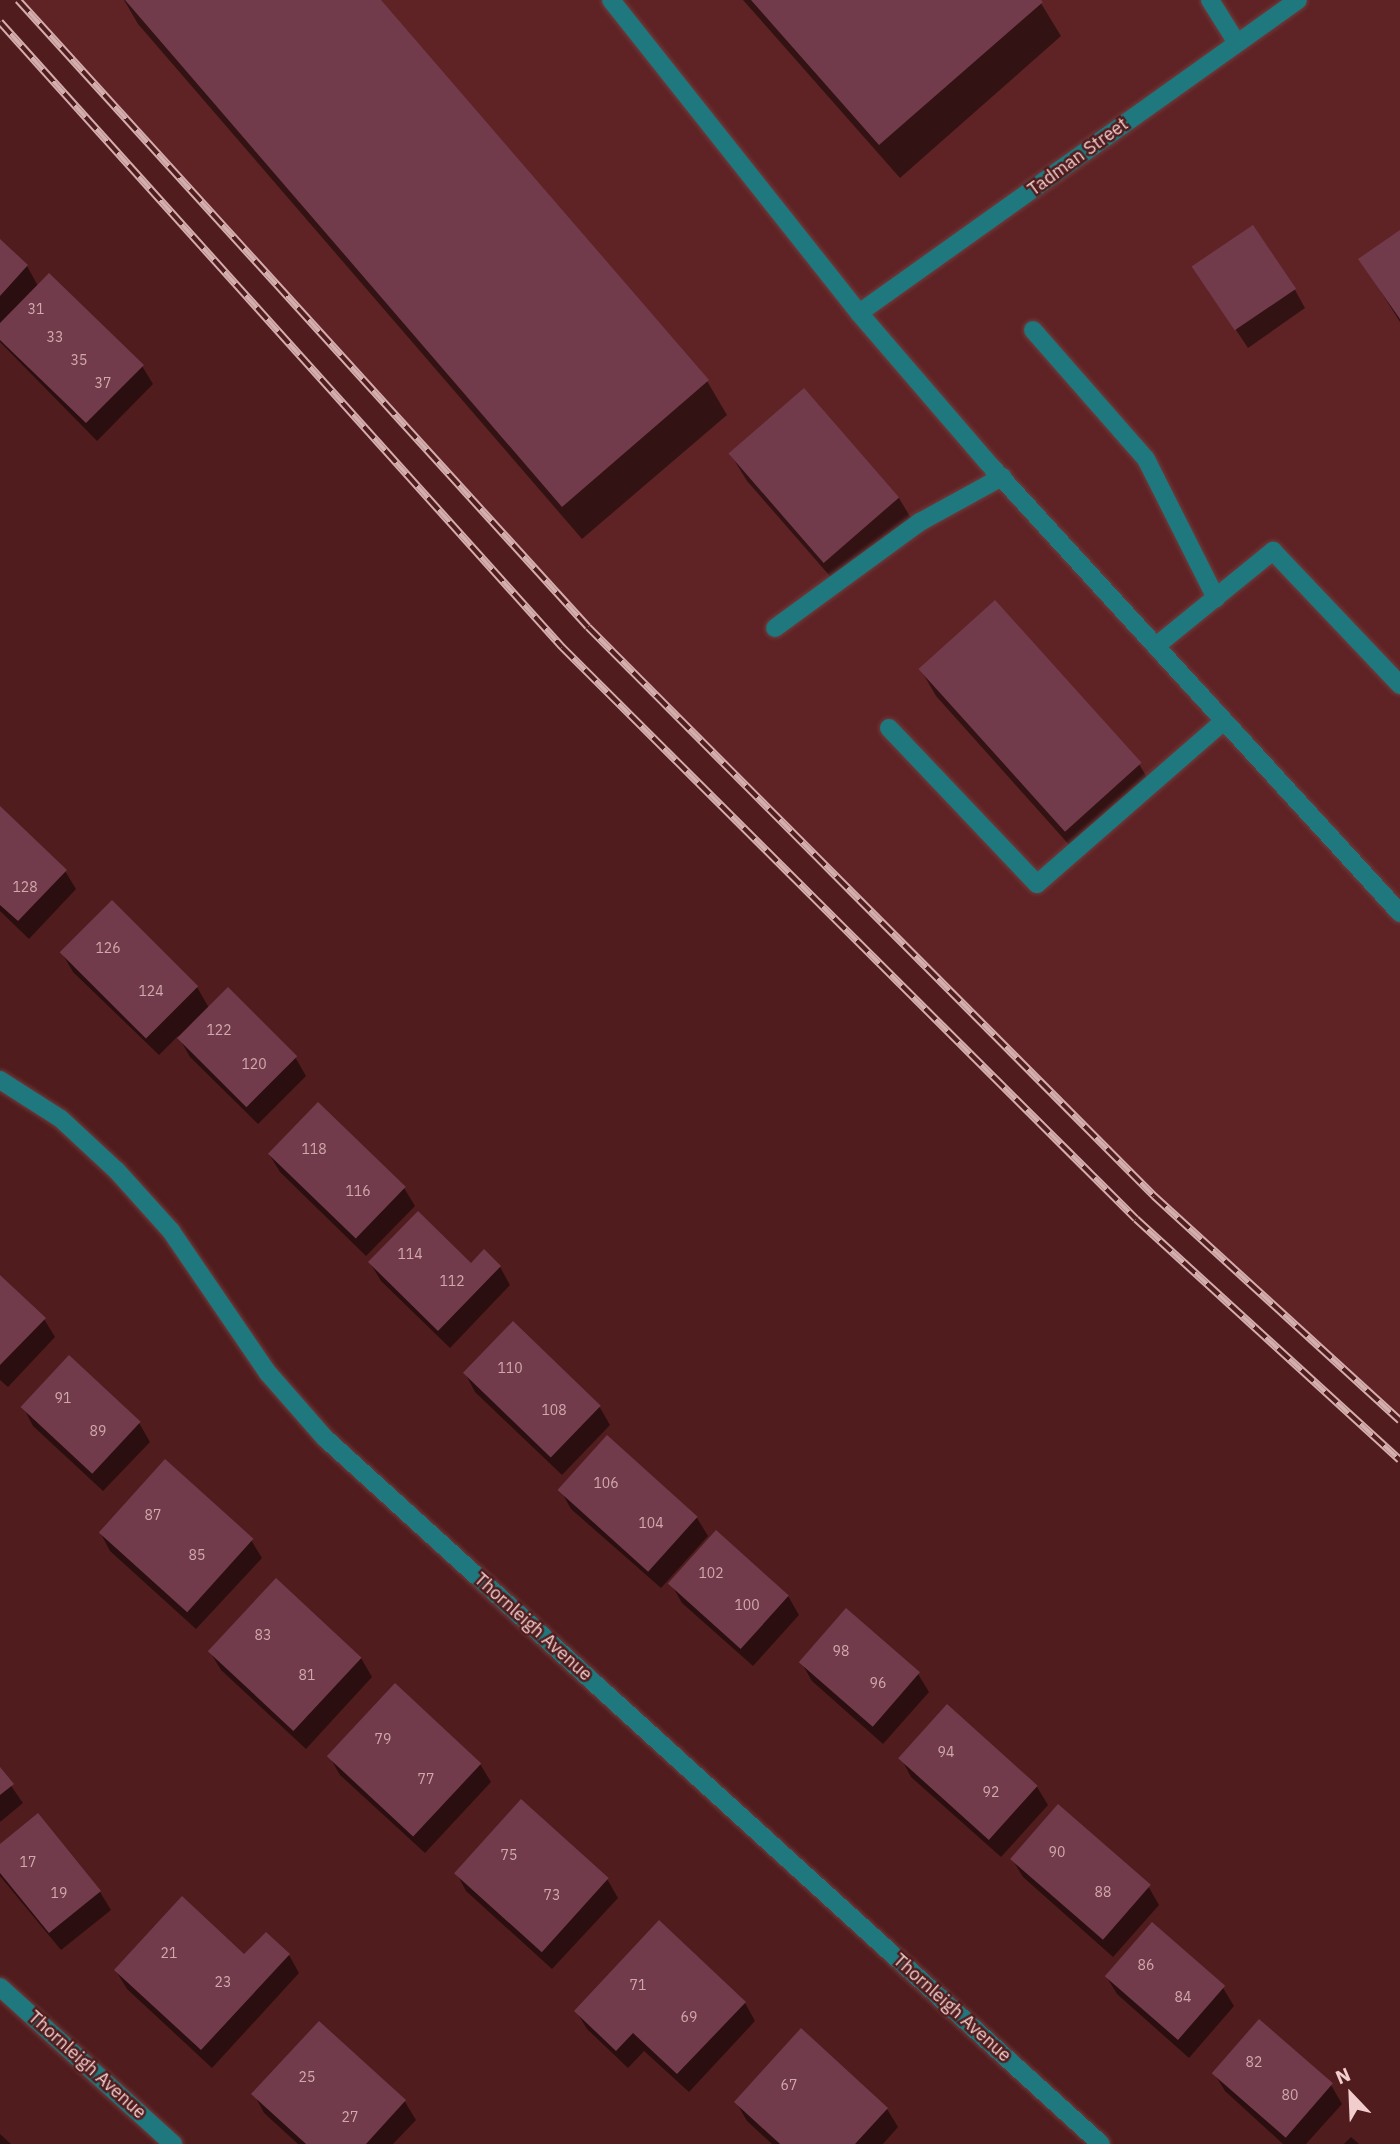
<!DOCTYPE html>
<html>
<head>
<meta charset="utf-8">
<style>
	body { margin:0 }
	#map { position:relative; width:1400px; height:2144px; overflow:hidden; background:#511c1d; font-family:"IBM Plex Sans",sans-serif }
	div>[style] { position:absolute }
	.built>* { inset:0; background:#602325 }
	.shadow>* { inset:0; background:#0007 }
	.building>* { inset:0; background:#723b4c; transform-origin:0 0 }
	.roads { filter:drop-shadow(0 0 2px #6e3c3d) drop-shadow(0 0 2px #6e3c3d) }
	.minor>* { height:18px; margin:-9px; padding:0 9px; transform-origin:9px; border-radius:9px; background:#1e787e }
	.rail>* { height:8px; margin-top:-4px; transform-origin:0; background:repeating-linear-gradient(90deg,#511c1d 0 16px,#d4adad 0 32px); box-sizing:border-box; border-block:2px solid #d4adad }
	span { translate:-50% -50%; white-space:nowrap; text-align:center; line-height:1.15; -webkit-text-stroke:5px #511c1d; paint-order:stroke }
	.number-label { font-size:14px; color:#d1a9ad }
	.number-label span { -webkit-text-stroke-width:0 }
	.street-label { font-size:18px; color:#f1cecd }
	.north { position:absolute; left:1316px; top:2060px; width:70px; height:70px; -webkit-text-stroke:5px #511c1d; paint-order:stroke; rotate:337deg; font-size:19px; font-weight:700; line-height:28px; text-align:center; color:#f1cecd }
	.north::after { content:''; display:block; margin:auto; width:24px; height:32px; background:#f1cecd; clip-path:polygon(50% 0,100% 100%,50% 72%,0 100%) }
</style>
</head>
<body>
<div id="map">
	<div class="built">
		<i style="clip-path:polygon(20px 0,1400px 0,1400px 1421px,1154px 1196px,588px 627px)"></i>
	</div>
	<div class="shadow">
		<i style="clip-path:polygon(124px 0,378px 0,707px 381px,727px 415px,582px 539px,138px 24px)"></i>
		<i style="clip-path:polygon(743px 0,1039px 0,1061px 36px,900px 178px)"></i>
		<i style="clip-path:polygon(1400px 232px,1400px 322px,1361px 260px)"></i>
		<i style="clip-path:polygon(0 241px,27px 266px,38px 286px,142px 366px,153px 384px,97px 441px,0 342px)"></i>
		<i style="clip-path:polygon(1195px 268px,1295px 290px,1305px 308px,1248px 348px)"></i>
		<i style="clip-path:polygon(804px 390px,899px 498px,915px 525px,842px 590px,747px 481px,731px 455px)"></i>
		<i style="clip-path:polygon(921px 670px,1139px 764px,1155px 791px,1080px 857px,936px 696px)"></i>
		<i style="clip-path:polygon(0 808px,65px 871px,76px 889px,29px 939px,0 911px)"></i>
		<i style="clip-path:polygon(62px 953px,197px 987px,209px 1008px,295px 1057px,306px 1076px,258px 1124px,190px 1057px,178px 1036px,159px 1055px,73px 972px)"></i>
		<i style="clip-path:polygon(269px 1154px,404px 1188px,415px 1206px,366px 1256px,280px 1172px)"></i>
		<i style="clip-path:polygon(370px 1263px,500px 1267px,510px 1285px,450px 1348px,381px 1281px)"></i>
		<i style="clip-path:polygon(0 1277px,44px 1319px,55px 1337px,8px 1387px,0 1380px)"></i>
		<i style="clip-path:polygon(69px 1358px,139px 1423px,150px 1442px,103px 1491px,33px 1426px,23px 1407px)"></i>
		<i style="clip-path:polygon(465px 1373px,599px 1406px,610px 1425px,562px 1475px,475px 1392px)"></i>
		<i style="clip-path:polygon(561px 1491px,697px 1518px,708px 1536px,661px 1588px,571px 1509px)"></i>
		<i style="clip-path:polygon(100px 1532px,251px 1540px,262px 1558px,196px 1629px,110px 1551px)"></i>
		<i style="clip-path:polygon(276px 1581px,361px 1658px,372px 1677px,306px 1749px,221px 1670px,210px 1652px)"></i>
		<i style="clip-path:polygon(671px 1584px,788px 1596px,799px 1615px,753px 1666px,682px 1603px)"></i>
		<i style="clip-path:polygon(801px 1662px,918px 1674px,929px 1692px,883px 1744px,812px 1681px)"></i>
		<i style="clip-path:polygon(329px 1756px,480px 1764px,491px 1782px,425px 1853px,340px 1775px)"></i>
		<i style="clip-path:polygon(901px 1758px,1037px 1787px,1048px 1805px,1001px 1857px,911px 1777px)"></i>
		<i style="clip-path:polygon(0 1770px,23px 1803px,0 1822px)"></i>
		<i style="clip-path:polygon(521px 1801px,607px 1879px,618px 1898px,552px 1969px,466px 1891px,456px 1872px)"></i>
		<i style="clip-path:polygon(38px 1815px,100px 1892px,111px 1910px,61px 1950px,0 1876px,0 1846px)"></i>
		<i style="clip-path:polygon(1012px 1859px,1148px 1886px,1159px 1905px,1113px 1957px,1023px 1877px)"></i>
		<i style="clip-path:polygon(289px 1955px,299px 1973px,212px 2068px,127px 1989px,116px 1971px)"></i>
		<i style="clip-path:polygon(1106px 1976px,1223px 1988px,1234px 2006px,1189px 2058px,1117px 1994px)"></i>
		<i style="clip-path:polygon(745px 2003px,755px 2021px,689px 2092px,644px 2051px,628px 2068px,587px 2029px,576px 2011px)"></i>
		<i style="clip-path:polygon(319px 2023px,405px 2102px,416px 2120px,393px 2144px,298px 2144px,264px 2113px,254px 2094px)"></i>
		<i style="clip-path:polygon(1214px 2073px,1331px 2085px,1342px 2104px,1306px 2144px,1283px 2144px,1225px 2091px)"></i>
		<i style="clip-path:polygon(736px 2102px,887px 2109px,898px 2127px,883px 2144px,772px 2144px,747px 2121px)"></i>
		<i style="clip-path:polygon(0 2134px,11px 2144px,0 2144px)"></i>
		<i style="clip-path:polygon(1351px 2137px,1359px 2144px,1344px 2144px)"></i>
	</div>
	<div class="building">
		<i style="clip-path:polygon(125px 0,381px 0,709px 380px,562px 507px)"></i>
		<i style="clip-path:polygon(751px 0,1041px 0,1043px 2px,879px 145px)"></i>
		<i style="left:1253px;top:225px;width:77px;height:74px;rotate:56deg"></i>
		<i style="clip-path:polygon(1400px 230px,1400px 319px,1358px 259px)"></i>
		<i style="clip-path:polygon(0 239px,28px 265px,0 296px)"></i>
		<i style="clip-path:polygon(49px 273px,144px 365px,86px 423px,0 340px,0 323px)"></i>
		<i style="left:804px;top:388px;width:145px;height:100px;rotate:49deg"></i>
		<i style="left:995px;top:600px;width:219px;height:103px;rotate:48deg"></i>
		<i style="clip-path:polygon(0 806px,67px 870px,18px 921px,0 905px)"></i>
		<i style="left:112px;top:900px;width:122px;height:74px;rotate:45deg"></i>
		<i style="left:228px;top:987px;width:98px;height:72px;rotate:45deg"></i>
		<i style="left:318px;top:1102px;width:122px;height:72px;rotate:44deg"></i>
		<i style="clip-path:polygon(418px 1211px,471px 1263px,484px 1249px,501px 1266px,438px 1331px,368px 1262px)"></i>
		<i style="clip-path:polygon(0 1275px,46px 1318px,0 1365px)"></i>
		<i style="left:513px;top:1321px;width:122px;height:72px;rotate:44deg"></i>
		<i style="left:69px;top:1355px;width:98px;height:71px;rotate:43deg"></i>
		<i style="left:607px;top:1435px;width:122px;height:74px;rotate:42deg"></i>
		<i style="left:165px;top:1459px;width:119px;height:99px;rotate:42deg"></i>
		<i style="left:716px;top:1530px;width:98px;height:72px;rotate:42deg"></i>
		<i style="left:276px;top:1578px;width:117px;height:100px;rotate:43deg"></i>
		<i style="left:846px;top:1608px;width:98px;height:72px;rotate:41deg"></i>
		<i style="left:395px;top:1683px;width:118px;height:100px;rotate:43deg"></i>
		<i style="left:947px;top:1704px;width:122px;height:73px;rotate:42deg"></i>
		<i style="clip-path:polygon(0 1767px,14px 1784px,0 1795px)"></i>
		<i style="left:521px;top:1799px;width:118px;height:100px;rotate:42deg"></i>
		<i style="left:1058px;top:1804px;width:123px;height:73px;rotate:41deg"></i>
		<i style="clip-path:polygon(38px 1813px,101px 1891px,49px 1933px,0 1873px,0 1844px)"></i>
		<i style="clip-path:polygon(182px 1896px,244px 1954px,266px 1932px,290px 1954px,201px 2050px,114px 1970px)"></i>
		<i style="clip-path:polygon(659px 1920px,746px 2002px,677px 2074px,633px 2033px,616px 2051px,574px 2011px)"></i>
		<i style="left:1152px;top:1922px;width:97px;height:72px;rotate:41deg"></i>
		<i style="left:1259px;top:2019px;width:98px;height:72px;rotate:41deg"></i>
		<i style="clip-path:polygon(319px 2021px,406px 2100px,366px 2144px,306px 2144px,251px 2094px)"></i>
		<i style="clip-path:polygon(801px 2028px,888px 2108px,855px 2144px,780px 2144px,734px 2102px)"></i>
	</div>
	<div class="roads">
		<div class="minor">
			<i style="left:611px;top:0;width:399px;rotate:51.6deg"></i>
			<i style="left:859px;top:313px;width:199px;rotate:49.3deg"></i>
			<i style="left:989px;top:464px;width:609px;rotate:47.53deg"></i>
			<i style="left:1210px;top:0;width:51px;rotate:57.9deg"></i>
			<i style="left:859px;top:313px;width:539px;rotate:-35.49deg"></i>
			<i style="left:1033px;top:330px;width:171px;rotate:48.8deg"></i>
			<i style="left:1146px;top:459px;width:156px;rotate:63.3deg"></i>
			<i style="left:775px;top:628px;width:180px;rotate:-36.2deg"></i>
			<i style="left:920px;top:522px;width:94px;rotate:-28.8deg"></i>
			<i style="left:1156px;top:646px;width:151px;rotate:-39.1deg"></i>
			<i style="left:1273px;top:551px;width:185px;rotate:46.5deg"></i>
			<i style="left:889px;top:728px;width:215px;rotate:46.5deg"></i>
			<i style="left:1037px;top:884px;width:248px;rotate:-41.1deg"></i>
			<i style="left:0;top:1080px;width:72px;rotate:32.6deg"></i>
			<i style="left:61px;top:1119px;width:76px;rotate:42.9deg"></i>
			<i style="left:117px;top:1171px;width:81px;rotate:48deg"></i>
			<i style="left:171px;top:1231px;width:172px;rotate:55.7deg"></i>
			<i style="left:268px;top:1373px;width:86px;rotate:48.8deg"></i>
			<i style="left:325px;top:1438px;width:1049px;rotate:42.3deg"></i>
			<i style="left:0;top:1987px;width:234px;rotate:42.2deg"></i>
		</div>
	</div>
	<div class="rail">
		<i style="left:18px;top:0;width:847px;rotate:47.73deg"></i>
		<i style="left:588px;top:627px;width:803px;rotate:45.15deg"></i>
		<i style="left:1154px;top:1196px;width:333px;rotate:42.4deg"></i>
		<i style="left:0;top:22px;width:841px;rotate:48.04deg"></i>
		<i style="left:562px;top:647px;width:810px;rotate:44.9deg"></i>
		<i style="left:1136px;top:1219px;width:357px;rotate:42.4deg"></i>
	</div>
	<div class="number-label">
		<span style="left:36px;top:309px">31</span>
		<span style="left:55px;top:337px">33</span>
		<span style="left:79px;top:360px">35</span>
		<span style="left:103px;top:383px">37</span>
		<span style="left:25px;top:887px">128</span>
		<span style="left:108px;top:948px">126</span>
		<span style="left:151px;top:991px">124</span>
		<span style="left:219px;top:1030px">122</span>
		<span style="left:254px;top:1064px">120</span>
		<span style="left:314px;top:1149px">118</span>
		<span style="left:358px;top:1191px">116</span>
		<span style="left:410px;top:1254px">114</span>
		<span style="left:452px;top:1281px">112</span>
		<span style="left:510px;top:1368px">110</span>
		<span style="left:63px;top:1398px">91</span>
		<span style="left:554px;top:1410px">108</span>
		<span style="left:98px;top:1431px">89</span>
		<span style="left:606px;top:1483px">106</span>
		<span style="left:153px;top:1515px">87</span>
		<span style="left:651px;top:1523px">104</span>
		<span style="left:197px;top:1555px">85</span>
		<span style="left:711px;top:1573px">102</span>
		<span style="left:747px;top:1605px">100</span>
		<span style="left:263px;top:1635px">83</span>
		<span style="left:841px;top:1651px">98</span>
		<span style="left:307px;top:1675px">81</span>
		<span style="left:878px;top:1683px">96</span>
		<span style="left:383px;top:1739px">79</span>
		<span style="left:946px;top:1752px">94</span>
		<span style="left:426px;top:1779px">77</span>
		<span style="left:991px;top:1792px">92</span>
		<span style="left:1057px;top:1852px">90</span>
		<span style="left:509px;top:1855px">75</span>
		<span style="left:28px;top:1862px">17</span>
		<span style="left:1103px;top:1892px">88</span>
		<span style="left:59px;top:1893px">19</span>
		<span style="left:552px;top:1895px">73</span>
		<span style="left:169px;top:1953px">21</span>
		<span style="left:1146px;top:1965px">86</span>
		<span style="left:223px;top:1982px">23</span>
		<span style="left:638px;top:1985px">71</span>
		<span style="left:1183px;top:1997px">84</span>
		<span style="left:689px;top:2017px">69</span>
		<span style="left:1254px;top:2062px">82</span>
		<span style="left:307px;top:2077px">25</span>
		<span style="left:789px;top:2085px">67</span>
		<span style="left:1290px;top:2095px">80</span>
		<span style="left:350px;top:2117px">27</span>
	</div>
	<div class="street-label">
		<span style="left:1078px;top:157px;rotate:-36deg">Tadman Street</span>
		<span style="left:533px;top:1627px;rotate:42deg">Thornleigh Avenue</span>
		<span style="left:952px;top:2008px;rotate:42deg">Thornleigh Avenue</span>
		<span style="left:87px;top:2065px;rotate:42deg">Thornleigh Avenue</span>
	</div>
	<div class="north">N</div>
</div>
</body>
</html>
